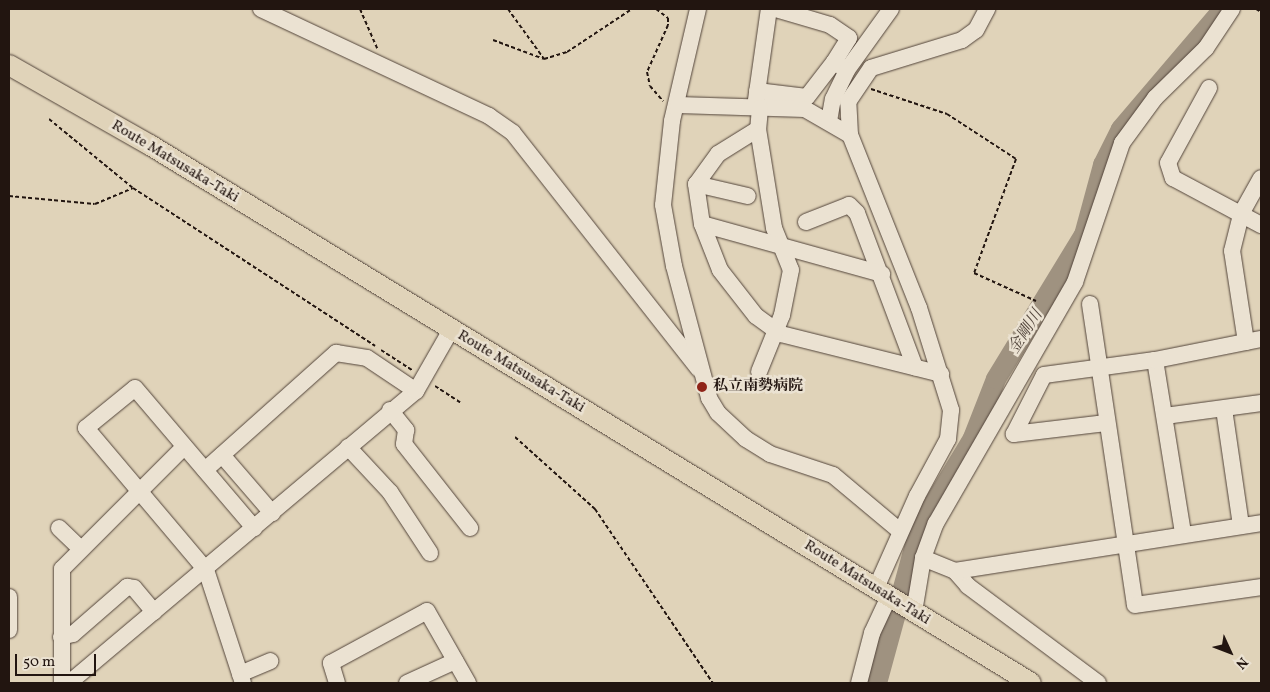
<!DOCTYPE html>
<html>
<head>
<meta charset="utf-8">
<style>
	body { margin:0 }
	#map { position:relative; width:1270px; height:692px; overflow:hidden; background:#e0d3b9; font-family:Vollkorn,"Noto Serif JP",serif }
	div>[style] { position:absolute }
	.river>* { height:20px; margin:-10px; padding:0 10px; transform-origin:10px; border-radius:10px; background:#9f9280 }
	.path>* { height:2px; margin-top:-1px; transform-origin:0; background:repeating-linear-gradient(90deg,#221510 0 4px,transparent 0 6.5px) }
	.roads { filter:drop-shadow(0 0 1px #52443a) drop-shadow(0 0 1px #52443a) }
	.minor>* { height:16px; margin:-8px; padding:0 8px; transform-origin:8px; border-radius:8px; background:#ebe2d2 }
	.major>* { height:20px; margin:-10px; padding:0 10px; transform-origin:10px; border-radius:10px; background:#e0d3b9 }
	.dots>* { width:14px; height:14px; translate:-50% -50%; box-sizing:border-box; border:2px solid #ebe2d2; border-radius:50% }
	span { translate:-50% -50%; white-space:nowrap; text-align:center; line-height:1.15; -webkit-text-stroke:5px #ebe2d2; paint-order:stroke }
	.street-label { font-size:15px; color:#221510 }
	.poi-label { font-size:15px; color:#221510; font-weight:700 }
	.left { translate:0 -50%; text-align:left }
	.water-label { font-size:16px; color:#54473d; font-style:italic }
	.frame { position:absolute; inset:0; border:10px solid #221510; pointer-events:none }
	.north { position:absolute; left:1205px; top:627px; width:50px; height:50px; -webkit-text-stroke:4px #ebe2d2; paint-order:stroke; rotate:133deg; font-size:14px; font-weight:700; line-height:20px; text-align:center; color:#221510 }
	.north::after { content:''; display:block; margin:auto; width:18px; height:22px; background:#221510; clip-path:polygon(50% 0,100% 100%,50% 72%,0 100%) }
	.scale { position:absolute; left:15px; top:654px; width:81px; height:22px; box-sizing:border-box; border:2px solid #221510; border-top:0; padding-left:6px; font-size:15px; line-height:18px; white-space:nowrap; color:#221510; -webkit-text-stroke:4px #ebe2d2; paint-order:stroke }
</style>
</head>
<body>
<div id="map">
	<div class="river">
		<i style="left:877px;top:683px;width:163px;rotate:-74.7deg"></i>
		<i style="left:920px;top:526px;width:103px;rotate:-58.9deg"></i>
		<i style="left:973px;top:438px;width:63px;rotate:-68.7deg"></i>
		<i style="left:996px;top:379px;width:169px;rotate:-58.6deg"></i>
		<i style="left:1084px;top:235px;width:73px;rotate:-74.8deg"></i>
		<i style="left:1103px;top:165px;width:40px;rotate:-63.4deg"></i>
		<i style="left:1121px;top:129px;width:157px;rotate:-49.6deg"></i>
	</div>
	<div class="path">
		<i style="left:360px;top:9px;width:43px;rotate:66.4deg"></i>
		<i style="left:508px;top:9px;width:62px;rotate:54.2deg"></i>
		<i style="left:656px;top:9px;width:15px;rotate:37deg"></i>
		<i style="left:668px;top:18px;width:7px;rotate:90deg"></i>
		<i style="left:668px;top:25px;width:51px;rotate:114.1deg"></i>
		<i style="left:647px;top:72px;width:14px;rotate:78deg"></i>
		<i style="left:650px;top:86px;width:20px;rotate:49deg"></i>
		<i style="left:1256px;top:9px;width:6px;rotate:31deg"></i>
		<i style="left:493px;top:40px;width:54px;rotate:20.4deg"></i>
		<i style="left:544px;top:59px;width:24px;rotate:-17deg"></i>
		<i style="left:567px;top:52px;width:78px;rotate:-33.5deg"></i>
		<i style="left:871px;top:89px;width:80px;rotate:18.2deg"></i>
		<i style="left:947px;top:114px;width:82px;rotate:33.1deg"></i>
		<i style="left:1016px;top:159px;width:121px;rotate:110.2deg"></i>
		<i style="left:974px;top:273px;width:68px;rotate:24.3deg"></i>
		<i style="left:49px;top:119px;width:109px;rotate:39.4deg"></i>
		<i style="left:133px;top:188px;width:289px;rotate:33.1deg"></i>
		<i style="left:9px;top:196px;width:86px;rotate:5.3deg"></i>
		<i style="left:95px;top:204px;width:41px;rotate:-22.8deg"></i>
		<i style="left:381px;top:350px;width:38px;rotate:33deg"></i>
		<i style="left:435px;top:386px;width:30px;rotate:33deg"></i>
		<i style="left:515px;top:437px;width:108px;rotate:42deg"></i>
		<i style="left:595px;top:509px;width:210px;rotate:55.9deg"></i>
	</div>
	<div class="roads">
		<div class="minor">
			<i style="left:261px;top:9px;width:252px;rotate:25.1deg"></i>
			<i style="left:489px;top:116px;width:29px;rotate:35deg"></i>
			<i style="left:513px;top:133px;width:300px;rotate:51.8deg"></i>
			<i style="left:698px;top:9px;width:115px;rotate:103.1deg"></i>
			<i style="left:672px;top:121px;width:84px;rotate:96.1deg"></i>
			<i style="left:663px;top:205px;width:62px;rotate:79.8deg"></i>
			<i style="left:674px;top:266px;width:137px;rotate:75.1deg"></i>
			<i style="left:709px;top:398px;width:17px;rotate:59deg"></i>
			<i style="left:718px;top:413px;width:38px;rotate:43deg"></i>
			<i style="left:746px;top:439px;width:28px;rotate:32deg"></i>
			<i style="left:770px;top:454px;width:66px;rotate:18.4deg"></i>
			<i style="left:833px;top:475px;width:87px;rotate:39.9deg"></i>
			<i style="left:776px;top:9px;width:56px;rotate:16.5deg"></i>
			<i style="left:830px;top:25px;width:23px;rotate:34deg"></i>
			<i style="left:849px;top:38px;width:28px;rotate:122deg"></i>
			<i style="left:834px;top:62px;width:15px;rotate:32deg"></i>
			<i style="left:847px;top:70px;width:75px;rotate:-54.2deg"></i>
			<i style="left:1209px;top:88px;width:85px;rotate:118.7deg"></i>
			<i style="left:1168px;top:163px;width:16px;rotate:72deg"></i>
			<i style="left:1173px;top:178px;width:100px;rotate:28.1deg"></i>
			<i style="left:757px;top:91px;width:50px;rotate:6.8deg"></i>
			<i style="left:807px;top:97px;width:44px;rotate:-52.4deg"></i>
			<i style="left:678px;top:105px;width:127px;rotate:1.8deg"></i>
			<i style="left:805px;top:109px;width:52px;rotate:30deg"></i>
			<i style="left:755px;top:107px;width:99px;rotate:-81.9deg"></i>
			<i style="left:760px;top:108px;width:21px;rotate:95deg"></i>
			<i style="left:758px;top:129px;width:47px;rotate:148deg"></i>
			<i style="left:718px;top:154px;width:37px;rotate:126deg"></i>
			<i style="left:696px;top:184px;width:40px;rotate:81.5deg"></i>
			<i style="left:702px;top:224px;width:49px;rotate:68.6deg"></i>
			<i style="left:720px;top:270px;width:58px;rotate:52deg"></i>
			<i style="left:756px;top:316px;width:31px;rotate:36deg"></i>
			<i style="left:781px;top:334px;width:165px;rotate:14deg"></i>
			<i style="left:829px;top:121px;width:22px;rotate:-80deg"></i>
			<i style="left:833px;top:99px;width:32px;rotate:-64deg"></i>
			<i style="left:758px;top:129px;width:100px;rotate:80.8deg"></i>
			<i style="left:774px;top:228px;width:45px;rotate:68deg"></i>
			<i style="left:791px;top:270px;width:46px;rotate:101.3deg"></i>
			<i style="left:782px;top:315px;width:61px;rotate:112deg"></i>
			<i style="left:696px;top:184px;width:53px;rotate:13deg"></i>
			<i style="left:806px;top:222px;width:46px;rotate:-21.6deg"></i>
			<i style="left:849px;top:205px;width:11px;rotate:45deg"></i>
			<i style="left:857px;top:213px;width:165px;rotate:69.4deg"></i>
			<i style="left:702px;top:224px;width:187px;rotate:15.5deg"></i>
			<i style="left:1090px;top:304px;width:304px;rotate:81.5deg"></i>
			<i style="left:1135px;top:605px;width:127px;rotate:-8.1deg"></i>
			<i style="left:1246px;top:342px;width:92px;rotate:-98.7deg"></i>
			<i style="left:1232px;top:251px;width:38px;rotate:-76deg"></i>
			<i style="left:1241px;top:214px;width:41px;rotate:-60.9deg"></i>
			<i style="left:1155px;top:360px;width:175px;rotate:80.8deg"></i>
			<i style="left:1224px;top:409px;width:118px;rotate:81.7deg"></i>
			<i style="left:390px;top:410px;width:26px;rotate:51deg"></i>
			<i style="left:406px;top:430px;width:14px;rotate:98deg"></i>
			<i style="left:404px;top:444px;width:107px;rotate:51.8deg"></i>
			<i style="left:1165px;top:416px;width:97px;rotate:-7.7deg"></i>
			<i style="left:1106px;top:423px;width:93px;rotate:173.2deg"></i>
			<i style="left:1014px;top:434px;width:66px;rotate:-63deg"></i>
			<i style="left:1044px;top:375px;width:112px;rotate:-7.7deg"></i>
			<i style="left:1155px;top:360px;width:108px;rotate:-11.2deg"></i>
			<i style="left:348px;top:447px;width:62px;rotate:47deg"></i>
			<i style="left:390px;top:492px;width:73px;rotate:56.7deg"></i>
			<i style="left:222px;top:455px;width:77px;rotate:49.2deg"></i>
			<i style="left:205px;top:470px;width:176px;rotate:-41.8deg"></i>
			<i style="left:336px;top:353px;width:31px;rotate:9deg"></i>
			<i style="left:367px;top:358px;width:59px;rotate:34deg"></i>
			<i style="left:59px;top:528px;width:30px;rotate:44deg"></i>
			<i style="left:923px;top:558px;width:35px;rotate:22deg"></i>
			<i style="left:955px;top:571px;width:20px;rotate:49deg"></i>
			<i style="left:968px;top:586px;width:162px;rotate:36.7deg"></i>
			<i style="left:955px;top:571px;width:310px;rotate:-8.9deg"></i>
			<i style="left:876px;top:588px;width:101px;rotate:-66deg"></i>
			<i style="left:917px;top:496px;width:65px;rotate:-61.5deg"></i>
			<i style="left:948px;top:439px;width:29px;rotate:-84deg"></i>
			<i style="left:951px;top:410px;width:107px;rotate:-107.4deg"></i>
			<i style="left:919px;top:308px;width:186px;rotate:-111.7deg"></i>
			<i style="left:850px;top:135px;width:33px;rotate:-93deg"></i>
			<i style="left:848px;top:102px;width:41px;rotate:-55.9deg"></i>
			<i style="left:871px;top:68px;width:95px;rotate:-17.1deg"></i>
			<i style="left:962px;top:40px;width:17px;rotate:-36deg"></i>
			<i style="left:976px;top:30px;width:24px;rotate:-62deg"></i>
			<i style="left:9px;top:597px;width:33px;rotate:90deg"></i>
			<i style="left:914px;top:612px;width:55px;rotate:-80.5deg"></i>
			<i style="left:923px;top:558px;width:37px;rotate:-70deg"></i>
			<i style="left:936px;top:523px;width:278px;rotate:-60deg"></i>
			<i style="left:1075px;top:282px;width:147px;rotate:-71.3deg"></i>
			<i style="left:1122px;top:143px;width:56px;rotate:-53.7deg"></i>
			<i style="left:1155px;top:98px;width:71px;rotate:-44.4deg"></i>
			<i style="left:1206px;top:48px;width:47px;rotate:-56.3deg"></i>
			<i style="left:61px;top:637px;width:12px;rotate:-14deg"></i>
			<i style="left:73px;top:634px;width:72px;rotate:-41deg"></i>
			<i style="left:127px;top:587px;width:7px;rotate:8deg"></i>
			<i style="left:134px;top:588px;width:31px;rotate:50deg"></i>
			<i style="left:240px;top:674px;width:33px;rotate:-23deg"></i>
			<i style="left:62px;top:683px;width:114px;rotate:-90deg"></i>
			<i style="left:62px;top:569px;width:173px;rotate:-45deg"></i>
			<i style="left:69px;top:683px;width:454px;rotate:-40.1deg"></i>
			<i style="left:416px;top:391px;width:70px;rotate:-60.2deg"></i>
			<i style="left:243px;top:683px;width:119px;rotate:-108.1deg"></i>
			<i style="left:206px;top:570px;width:186px;rotate:-130.2deg"></i>
			<i style="left:86px;top:428px;width:63px;rotate:-39.2deg"></i>
			<i style="left:135px;top:388px;width:184px;rotate:49.6deg"></i>
			<i style="left:337px;top:683px;width:21px;rotate:-107deg"></i>
			<i style="left:331px;top:663px;width:109px;rotate:-28.4deg"></i>
			<i style="left:427px;top:611px;width:83px;rotate:60.3deg"></i>
			<i style="left:407px;top:683px;width:53px;rotate:-24.6deg"></i>
			<i style="left:859px;top:683px;width:52px;rotate:-75.4deg"></i>
			<i style="left:872px;top:633px;width:40px;rotate:-65deg"></i>
		</div>
		<div class="major">
			<i style="left:9px;top:65px;width:162px;rotate:29.6deg"></i>
			<i style="left:150px;top:145px;width:1032px;rotate:31.41deg"></i>
		</div>
	</div>
	<div class="dots">
		<i style="left:702px;top:387px;background:#8f2418"></i>
	</div>
	<div class="street-label">
		<span style="left:175px;top:162px;rotate:31deg">Route Matsusaka-Taki</span>
		<span style="left:521px;top:372px;rotate:31deg">Route Matsusaka-Taki</span>
		<span style="left:867px;top:583px;rotate:32deg">Route Matsusaka-Taki</span>
	</div>
	<div class="poi-label">
		<span class="left" style="left:713px;top:387px">私立南勢病院</span>
	</div>
	<div class="water-label">
		<span style="left:1026px;top:332px;rotate:-57deg">金剛川</span>
	</div>
	<div class="frame"></div>
	<div class="north">N</div>
	<div class="scale">50 m</div>
</div>
</body>
</html>
